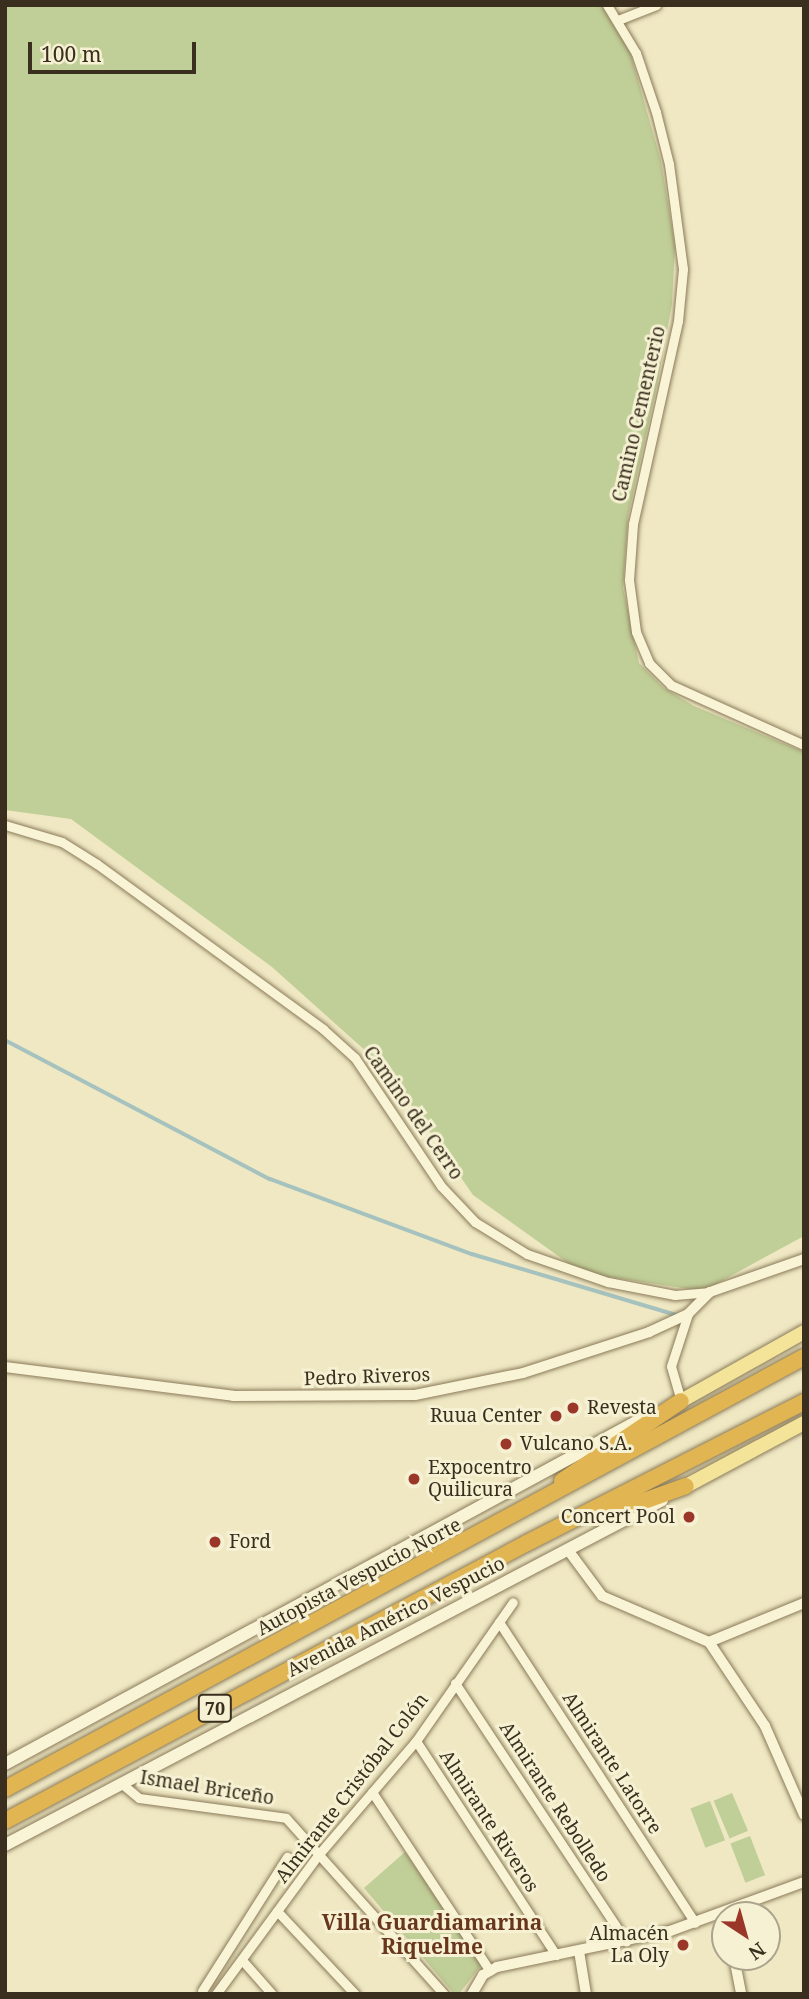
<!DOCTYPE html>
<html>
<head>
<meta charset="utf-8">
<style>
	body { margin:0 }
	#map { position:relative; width:809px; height:1999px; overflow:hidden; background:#efe8c3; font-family:"Noto Serif",serif }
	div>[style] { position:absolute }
	.green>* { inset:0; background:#c0ce97; transform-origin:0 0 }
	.stream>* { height:3.5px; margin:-1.75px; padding:0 1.75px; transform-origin:1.75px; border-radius:1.75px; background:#a5c2be }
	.roads { filter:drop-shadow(0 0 2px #8a7a59) drop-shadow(0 0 2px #8a7a59) }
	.minor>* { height:9px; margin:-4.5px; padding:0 4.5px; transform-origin:4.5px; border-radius:4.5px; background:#faf4d7 }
	.tertiary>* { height:10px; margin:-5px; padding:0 5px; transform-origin:5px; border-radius:5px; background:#faf4d7 }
	.secondary>* { height:12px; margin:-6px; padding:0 6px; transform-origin:6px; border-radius:6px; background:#faf4d7 }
	.primary>* { height:14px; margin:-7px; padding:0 7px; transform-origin:7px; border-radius:7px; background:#f3e49a }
	.motorway>* { height:16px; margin:-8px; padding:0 8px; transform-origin:8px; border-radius:8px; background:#e1b552 }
	.dots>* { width:19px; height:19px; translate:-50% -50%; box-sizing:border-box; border:4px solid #f6f1d3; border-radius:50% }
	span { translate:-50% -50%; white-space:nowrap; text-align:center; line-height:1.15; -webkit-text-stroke:6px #f6f1d3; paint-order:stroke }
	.shield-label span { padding:2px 5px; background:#f6f1d3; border:2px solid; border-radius:5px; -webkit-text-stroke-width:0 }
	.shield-label { font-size:18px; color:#3a2f1e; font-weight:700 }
	.street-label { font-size:19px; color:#3a2f1e }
	.poi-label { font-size:19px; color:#3a2f1e }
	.left { translate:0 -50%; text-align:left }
	.right { translate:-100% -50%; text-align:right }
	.neighbourhood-label { font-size:21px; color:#68361c; font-weight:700 }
	.frame { position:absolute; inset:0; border:7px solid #3a2f1e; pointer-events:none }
	.north { position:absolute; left:711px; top:1901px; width:70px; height:70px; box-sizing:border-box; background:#f6f1d3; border:2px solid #aba38b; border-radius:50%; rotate:144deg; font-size:19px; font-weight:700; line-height:28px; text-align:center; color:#3a2f1e }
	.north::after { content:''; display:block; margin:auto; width:24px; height:32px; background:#9b3728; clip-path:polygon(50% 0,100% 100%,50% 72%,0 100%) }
	.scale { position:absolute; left:28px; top:42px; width:168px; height:32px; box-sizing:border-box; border:4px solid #3a2f1e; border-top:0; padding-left:9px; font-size:21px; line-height:24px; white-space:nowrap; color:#3a2f1e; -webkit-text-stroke:5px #f6f1d3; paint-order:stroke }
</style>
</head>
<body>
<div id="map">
	<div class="green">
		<i style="clip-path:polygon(5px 5px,601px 5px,630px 52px,661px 161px,675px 246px,672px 304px,657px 386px,628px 516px,623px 588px,639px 663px,664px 688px,694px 706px,804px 752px,804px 1236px,703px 1291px,582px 1273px,473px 1195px,387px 1070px,272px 967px,71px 819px,5px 810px)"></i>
		<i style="left:732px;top:1793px;width:41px;height:20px;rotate:67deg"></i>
		<i style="left:710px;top:1801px;width:42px;height:21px;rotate:69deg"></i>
		<i style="left:750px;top:1836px;width:42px;height:21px;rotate:69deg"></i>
		<i style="clip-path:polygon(405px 1852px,482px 1964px,459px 1994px,454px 1994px,364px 1888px)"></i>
	</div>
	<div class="stream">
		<i style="left:5px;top:1040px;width:299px;rotate:27.7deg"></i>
		<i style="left:270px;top:1179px;width:215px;rotate:20.4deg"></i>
		<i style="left:472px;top:1254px;width:213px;rotate:16.6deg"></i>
	</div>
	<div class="roads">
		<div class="minor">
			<i style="left:607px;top:5px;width:56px;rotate:58.9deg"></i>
			<i style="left:636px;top:53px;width:62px;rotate:71.3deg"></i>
			<i style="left:656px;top:112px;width:54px;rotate:76deg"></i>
			<i style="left:669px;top:164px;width:106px;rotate:82.4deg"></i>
			<i style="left:683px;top:269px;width:52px;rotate:95.5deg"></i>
			<i style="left:678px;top:321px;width:208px;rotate:102.5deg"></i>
			<i style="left:633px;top:524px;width:56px;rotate:94.1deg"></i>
			<i style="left:629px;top:580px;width:52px;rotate:82.3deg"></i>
			<i style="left:636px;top:632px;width:34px;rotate:67deg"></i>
			<i style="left:649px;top:663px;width:31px;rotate:45deg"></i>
			<i style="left:671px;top:685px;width:146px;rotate:24.3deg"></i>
			<i style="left:618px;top:20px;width:41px;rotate:-21.5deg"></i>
			<i style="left:5px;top:825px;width:59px;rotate:16.6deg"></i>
			<i style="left:62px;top:842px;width:41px;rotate:32.2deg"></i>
			<i style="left:97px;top:864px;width:280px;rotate:36.1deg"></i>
			<i style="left:323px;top:1029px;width:43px;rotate:42.2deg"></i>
			<i style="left:355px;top:1058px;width:154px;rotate:56.1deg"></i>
			<i style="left:441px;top:1186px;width:50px;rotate:46.6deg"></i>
			<i style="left:475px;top:1222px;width:61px;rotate:31.6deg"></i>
			<i style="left:527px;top:1254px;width:86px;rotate:19.1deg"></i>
			<i style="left:608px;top:1282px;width:68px;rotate:11deg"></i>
			<i style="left:675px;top:1295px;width:35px;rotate:-5deg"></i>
			<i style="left:681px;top:1401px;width:36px;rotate:-106deg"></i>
			<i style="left:671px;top:1366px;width:55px;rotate:-71.9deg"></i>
			<i style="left:499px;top:1622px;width:359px;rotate:56.9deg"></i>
			<i style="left:455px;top:1683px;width:310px;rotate:56.5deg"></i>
			<i style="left:416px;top:1741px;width:256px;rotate:56.8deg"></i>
			<i style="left:121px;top:1783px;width:23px;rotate:40deg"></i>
			<i style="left:139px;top:1798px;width:148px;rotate:7.7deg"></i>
			<i style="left:286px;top:1818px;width:237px;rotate:48.1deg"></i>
			<i style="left:372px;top:1792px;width:214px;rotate:56.6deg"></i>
			<i style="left:277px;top:1911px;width:114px;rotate:46.8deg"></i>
			<i style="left:242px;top:1960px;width:45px;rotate:48.6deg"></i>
			<i style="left:202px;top:1991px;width:159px;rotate:-57.6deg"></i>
			<i style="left:216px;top:1994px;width:174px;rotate:-53.7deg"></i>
			<i style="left:319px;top:1854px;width:149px;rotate:-49.4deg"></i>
			<i style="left:416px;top:1741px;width:169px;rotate:-55.1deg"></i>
		</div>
		<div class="tertiary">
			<i style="left:5px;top:1367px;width:230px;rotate:7.2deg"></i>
			<i style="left:233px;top:1396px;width:182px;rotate:-0.3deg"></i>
			<i style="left:415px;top:1395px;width:110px;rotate:-11.5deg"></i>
			<i style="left:523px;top:1373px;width:133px;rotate:-18deg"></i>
			<i style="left:649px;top:1332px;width:43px;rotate:-24.8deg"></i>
			<i style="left:688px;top:1314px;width:31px;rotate:-45deg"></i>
			<i style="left:710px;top:1292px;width:100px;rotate:-19.3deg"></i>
			<i style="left:568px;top:1550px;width:57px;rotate:53.5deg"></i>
			<i style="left:602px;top:1596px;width:116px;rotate:23.3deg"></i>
			<i style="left:709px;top:1642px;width:101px;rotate:56.3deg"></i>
			<i style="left:765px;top:1726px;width:97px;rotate:66.3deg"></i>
			<i style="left:709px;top:1642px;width:103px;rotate:-22.3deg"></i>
			<i style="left:579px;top:1951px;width:44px;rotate:80.8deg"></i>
			<i style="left:734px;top:1957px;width:38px;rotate:79deg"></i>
			<i style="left:472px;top:1994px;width:22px;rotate:-60deg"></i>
			<i style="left:483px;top:1975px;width:16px;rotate:-30deg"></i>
			<i style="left:497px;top:1967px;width:177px;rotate:-11.8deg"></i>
			<i style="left:670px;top:1931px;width:143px;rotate:-20.1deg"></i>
		</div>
		<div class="secondary">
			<i style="left:5px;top:1764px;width:735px;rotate:-28.45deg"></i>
			<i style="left:5px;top:1845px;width:742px;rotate:-27.7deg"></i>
		</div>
		<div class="primary">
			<i style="left:681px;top:1401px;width:141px;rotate:-29.3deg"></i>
			<i style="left:686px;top:1486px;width:134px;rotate:-28.1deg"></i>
		</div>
		<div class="motorway">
			<i style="left:562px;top:1481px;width:143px;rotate:-33.9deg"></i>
			<i style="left:599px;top:1517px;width:92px;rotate:-19.6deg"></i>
			<i style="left:5px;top:1789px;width:908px;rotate:-28.4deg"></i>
			<i style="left:5px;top:1821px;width:591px;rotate:-28.04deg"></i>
			<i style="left:527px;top:1543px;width:311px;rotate:-27deg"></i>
		</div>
	</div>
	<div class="dots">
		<i style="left:573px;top:1408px;background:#9b3728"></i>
		<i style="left:556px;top:1416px;background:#9b3728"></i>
		<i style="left:506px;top:1444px;background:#9b3728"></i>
		<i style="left:414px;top:1479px;background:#9b3728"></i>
		<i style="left:689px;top:1517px;background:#9b3728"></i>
		<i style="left:215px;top:1542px;background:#9b3728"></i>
		<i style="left:683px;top:1945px;background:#9b3728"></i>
	</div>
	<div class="shield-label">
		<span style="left:215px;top:1708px">70</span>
	</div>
	<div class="street-label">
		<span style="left:639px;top:414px;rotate:-77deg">Camino Cementerio</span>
		<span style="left:413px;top:1113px;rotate:55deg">Camino del Cerro</span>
		<span style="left:367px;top:1377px;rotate:-2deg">Pedro Riveros</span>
		<span style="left:359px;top:1577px;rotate:-28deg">Autopista Vespucio Norte</span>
		<span style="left:396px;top:1617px;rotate:-27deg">Avenida Américo Vespucio</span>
		<span style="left:612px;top:1763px;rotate:57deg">Almirante Latorre</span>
		<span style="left:207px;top:1788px;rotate:9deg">Ismael Briceño</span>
		<span style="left:352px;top:1788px;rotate:-52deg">Almirante Cristóbal Colón</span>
		<span style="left:555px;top:1802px;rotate:57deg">Almirante Rebolledo</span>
		<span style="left:489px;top:1821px;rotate:57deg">Almirante Riveros</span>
	</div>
	<div class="poi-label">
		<span class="left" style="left:587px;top:1408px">Revesta</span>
		<span class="right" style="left:542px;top:1416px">Ruua Center</span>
		<span class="left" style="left:520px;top:1444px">Vulcano S.A.</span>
		<span class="left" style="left:428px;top:1479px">Expocentro<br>Quilicura</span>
		<span class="right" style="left:675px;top:1517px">Concert Pool</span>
		<span class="left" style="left:229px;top:1542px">Ford</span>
		<span class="right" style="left:669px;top:1945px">Almacén<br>La Oly</span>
	</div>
	<div class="neighbourhood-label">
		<span style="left:432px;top:1934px">Villa Guardiamarina<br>Riquelme</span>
	</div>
	<div class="frame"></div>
	<div class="north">N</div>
	<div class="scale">100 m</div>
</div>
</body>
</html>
